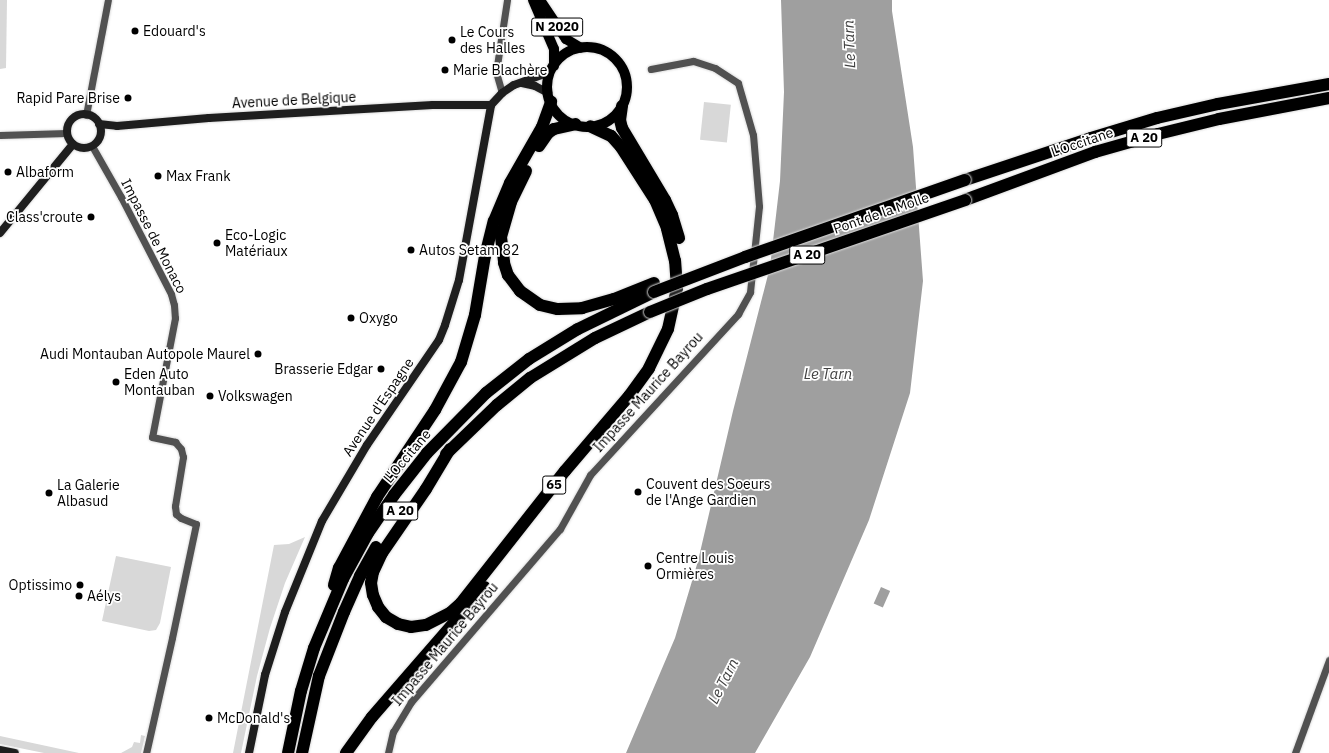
<!DOCTYPE html>
<html>
<head>
<meta charset="utf-8">
<style>
	body { margin:0 }
	#map { position:relative; width:1329px; height:753px; overflow:hidden; background:#fff; font-family:"IBM Plex Sans",sans-serif }
	div>[style] { position:absolute }
	.green>* { inset:0; background:#d8d8d8; transform-origin:0 0 }
	.water>* { inset:0; background:#9f9f9f; transform-origin:0 0 }
	.roads { filter:drop-shadow(0 0 1px #dbdbdb) drop-shadow(0 0 1px #dbdbdb) }
	.street>* { height:7px; margin:-3.5px; padding:0 3.5px; transform-origin:3.5px; border-radius:3.5px; background:#515151 }
	.secondary>* { height:8px; margin:-4px; padding:0 4px; transform-origin:4px; border-radius:4px; background:#1e1e1e }
	.secondary>.ring { margin:-4px; padding:0; box-sizing:content-box; background:none; border:8px solid #1e1e1e; border-radius:50% }
	.primary>* { height:10px; margin:-5px; padding:0 5px; transform-origin:5px; border-radius:5px; background:#000 }
	.primary>.ring { margin:-5px; padding:0; box-sizing:content-box; background:none; border:10px solid #000; border-radius:50% }
	.highway>* { height:12px; margin:-6px; padding:0 6px; transform-origin:6px; border-radius:6px; background:#000 }
	.bridges { filter:drop-shadow(0 0 1px #dbdbdb) drop-shadow(0 0 1px #dbdbdb) }
	.highway-bridge>* { height:12px; margin:-6px; padding:0 6px; transform-origin:6px; border-radius:6px; background:#000 }
	.dots>* { width:11px; height:11px; translate:-50% -50%; box-sizing:border-box; border:2px solid #fff; border-radius:50% }
	span { translate:-50% -50%; white-space:nowrap; text-align:center; line-height:1.15; -webkit-text-stroke:3.5px #fff; paint-order:stroke }
	.shield-label span { padding:1px 3px; background:#fff; border:1px solid; border-radius:3px; -webkit-text-stroke-width:0 }
	.shield-label { font-size:13px; color:#000; font-weight:700 }
	.poi-label { font-size:14px; color:#000 }
	.left { translate:0 -50%; text-align:left }
	.right { translate:-100% -50%; text-align:right }
	.street-label { font-size:14px; color:#000 }
	.water-label { font-size:15px; color:#404040; font-style:italic }
</style>
</head>
<body>
<div id="map">
	<div class="green">
		<i style="clip-path:polygon(0 0,7px 0,6px 68px,0 69px)"></i>
		<i style="left:704px;top:102px;width:27px;height:38px;rotate:6deg"></i>
		<i style="clip-path:polygon(305px 537px,285px 583px,270px 628px,257px 676px,241px 753px,233px 753px,274px 545px,289px 544px)"></i>
		<i style="clip-path:polygon(116px 556px,171px 567px,160px 623px,156px 630px,149px 631px,102px 621px)"></i>
		<i style="clip-path:polygon(141px 735px,145px 736px,141px 753px,121px 753px,132px 747px,134px 742px,140px 743px)"></i>
		<i style="clip-path:polygon(0 736px,79px 753px,44px 753px,0 744px)"></i>
	</div>
	<div class="water">
		<i style="clip-path:polygon(781px 0,892px 0,892px 11px,913px 147px,923px 281px,910px 393px,869px 520px,810px 657px,755px 753px,626px 753px,675px 638px,698px 561px,733px 411px,770px 267px,780px 181px,784px 92px)"></i>
		<i style="left:881px;top:587px;width:10px;height:18px;rotate:24deg"></i>
	</div>
	<div class="roads">
		<div class="street">
			<i style="left:502px;top:93px;width:22px;rotate:-106deg"></i>
			<i style="left:496px;top:72px;width:73px;rotate:-81.3deg"></i>
			<i style="left:86px;top:115px;width:117px;rotate:-79.2deg"></i>
			<i style="left:0;top:135px;width:67px;rotate:-1.7deg"></i>
			<i style="left:92px;top:146px;width:59px;rotate:60.4deg"></i>
			<i style="left:121px;top:197px;width:109px;rotate:62.7deg"></i>
			<i style="left:171px;top:294px;width:11px;rotate:75deg"></i>
			<i style="left:174px;top:305px;width:13px;rotate:86deg"></i>
			<i style="left:175px;top:318px;width:121px;rotate:100.9deg"></i>
			<i style="left:152px;top:437px;width:24px;rotate:12deg"></i>
			<i style="left:175px;top:442px;width:9px;rotate:49deg"></i>
			<i style="left:181px;top:449px;width:8px;rotate:76deg"></i>
			<i style="left:183px;top:457px;width:50px;rotate:99.3deg"></i>
			<i style="left:175px;top:506px;width:8px;rotate:83deg"></i>
			<i style="left:176px;top:514px;width:6px;rotate:39deg"></i>
			<i style="left:181px;top:518px;width:16px;rotate:22deg"></i>
			<i style="left:196px;top:524px;width:116px;rotate:101.9deg"></i>
			<i style="left:172px;top:638px;width:118px;rotate:102.7deg"></i>
			<i style="left:388px;top:753px;width:22px;rotate:-77deg"></i>
			<i style="left:393px;top:732px;width:35px;rotate:-59deg"></i>
			<i style="left:411px;top:702px;width:228px;rotate:-49.3deg"></i>
			<i style="left:560px;top:529px;width:62px;rotate:-60.9deg"></i>
			<i style="left:590px;top:475px;width:219px;rotate:-47.4deg"></i>
			<i style="left:738px;top:314px;width:25px;rotate:-61deg"></i>
			<i style="left:750px;top:292px;width:86px;rotate:-84deg"></i>
			<i style="left:759px;top:206px;width:71px;rotate:-94.8deg"></i>
			<i style="left:753px;top:135px;width:54px;rotate:-106.1deg"></i>
			<i style="left:738px;top:83px;width:27px;rotate:-147deg"></i>
			<i style="left:715px;top:68px;width:23px;rotate:-162deg"></i>
			<i style="left:693px;top:61px;width:43px;rotate:169.2deg"></i>
			<i style="left:1295px;top:753px;width:99px;rotate:-69.9deg"></i>
		</div>
		<div class="secondary">
			<i style="left:522px;top:83px;width:13px;rotate:13deg"></i>
			<i style="left:535px;top:86px;width:15px;rotate:28deg"></i>
			<i class="ring" style="left:67px;top:114px;width:26px;height:26px"></i>
			<i style="left:99px;top:124px;width:18px;rotate:6deg"></i>
			<i style="left:117px;top:126px;width:92px;rotate:-5deg"></i>
			<i style="left:209px;top:118px;width:224px;rotate:-3.3deg"></i>
			<i style="left:433px;top:105px;width:58px"></i>
			<i style="left:0;top:233px;width:115px;rotate:-50.6deg"></i>
			<i style="left:0;top:750px;width:15px;rotate:11deg"></i>
			<i style="left:249px;top:753px;width:80px;rotate:-78.4deg"></i>
			<i style="left:265px;top:675px;width:66px;rotate:-72.4deg"></i>
			<i style="left:285px;top:612px;width:98px;rotate:-67.9deg"></i>
			<i style="left:322px;top:521px;width:88px;rotate:-59.4deg"></i>
			<i style="left:367px;top:445px;width:127px;rotate:-55.6deg"></i>
			<i style="left:439px;top:340px;width:16px;rotate:-68deg"></i>
			<i style="left:445px;top:325px;width:47px;rotate:-72.7deg"></i>
			<i style="left:459px;top:280px;width:178px;rotate:-79.6deg"></i>
			<i style="left:491px;top:105px;width:16px;rotate:-47deg"></i>
			<i style="left:502px;top:93px;width:14px;rotate:-34deg"></i>
			<i style="left:514px;top:85px;width:33px;rotate:-20deg"></i>
			<i style="left:545px;top:74px;width:7px;rotate:-34deg"></i>
		</div>
		<div class="primary">
			<i style="left:533px;top:0;width:53px;rotate:66.8deg"></i>
			<i style="left:554px;top:49px;width:17px;rotate:90deg"></i>
			<i style="left:540px;top:0;width:47px;rotate:56.3deg"></i>
			<i style="left:566px;top:39px;width:17px;rotate:31deg"></i>
			<i class="ring" style="left:547px;top:47px;width:70px;height:70px"></i>
		</div>
		<div class="highway">
			<i style="left:622px;top:106px;width:14px;rotate:98deg"></i>
			<i style="left:620px;top:120px;width:8px;rotate:76deg"></i>
			<i style="left:622px;top:128px;width:84px;rotate:59.2deg"></i>
			<i style="left:665px;top:200px;width:17px;rotate:65deg"></i>
			<i style="left:672px;top:215px;width:24px;rotate:73deg"></i>
			<i style="left:539px;top:146px;width:16px;rotate:-55deg"></i>
			<i style="left:548px;top:133px;width:7px;rotate:-34deg"></i>
			<i style="left:554px;top:129px;width:22px;rotate:-13deg"></i>
			<i style="left:526px;top:171px;width:34px;rotate:116deg"></i>
			<i style="left:511px;top:202px;width:36px;rotate:106deg"></i>
			<i style="left:501px;top:237px;width:26px;rotate:83deg"></i>
			<i style="left:504px;top:263px;width:13px;rotate:72deg"></i>
			<i style="left:508px;top:275px;width:20px;rotate:53deg"></i>
			<i style="left:520px;top:291px;width:24px;rotate:35deg"></i>
			<i style="left:540px;top:305px;width:18px;rotate:13deg"></i>
			<i style="left:558px;top:309px;width:24px;rotate:-2deg"></i>
			<i style="left:582px;top:308px;width:33px;rotate:-16deg"></i>
			<i style="left:614px;top:299px;width:43px;rotate:-21.8deg"></i>
			<i style="left:965px;top:180px;width:133px;rotate:-18.4deg"></i>
			<i style="left:1091px;top:138px;width:69px;rotate:-16.9deg"></i>
			<i style="left:1157px;top:118px;width:63px;rotate:-12.9deg"></i>
			<i style="left:1218px;top:104px;width:113px;rotate:-10.2deg"></i>
			<i style="left:965px;top:200px;width:139px;rotate:-20.3deg"></i>
			<i style="left:1095px;top:152px;width:66px;rotate:-15.9deg"></i>
			<i style="left:1158px;top:134px;width:63px;rotate:-13.8deg"></i>
			<i style="left:1219px;top:119px;width:112px;rotate:-10.8deg"></i>
			<i style="left:450px;top:449px;width:47px;rotate:121deg"></i>
			<i style="left:426px;top:489px;width:78px;rotate:124.5deg"></i>
			<i style="left:382px;top:553px;width:21px;rotate:115deg"></i>
			<i style="left:373px;top:572px;width:11px;rotate:100deg"></i>
			<i style="left:371px;top:583px;width:12px;rotate:81deg"></i>
			<i style="left:373px;top:595px;width:13px;rotate:67deg"></i>
			<i style="left:378px;top:607px;width:13px;rotate:51deg"></i>
			<i style="left:386px;top:617px;width:14px;rotate:30deg"></i>
			<i style="left:398px;top:624px;width:13px;rotate:13deg"></i>
			<i style="left:411px;top:627px;width:15px;rotate:-8deg"></i>
			<i style="left:426px;top:625px;width:27px;rotate:-27deg"></i>
			<i style="left:450px;top:613px;width:15px;rotate:-42deg"></i>
			<i style="left:461px;top:603px;width:168px;rotate:-51.8deg"></i>
			<i style="left:565px;top:471px;width:99px;rotate:-49.5deg"></i>
			<i style="left:629px;top:396px;width:34px;rotate:-54deg"></i>
			<i style="left:649px;top:368px;width:43px;rotate:-64deg"></i>
			<i style="left:668px;top:329px;width:42px;rotate:-77.6deg"></i>
			<i style="left:677px;top:288px;width:27px;rotate:-94deg"></i>
			<i style="left:675px;top:261px;width:34px;rotate:-104deg"></i>
			<i style="left:667px;top:228px;width:30px;rotate:-113deg"></i>
			<i style="left:655px;top:200px;width:63px;rotate:-122.7deg"></i>
			<i style="left:621px;top:147px;width:15px;rotate:-132deg"></i>
			<i style="left:611px;top:136px;width:23px;rotate:-155deg"></i>
			<i style="left:446px;top:454px;width:71px;rotate:-43.9deg"></i>
			<i style="left:497px;top:405px;width:43px;rotate:-39.3deg"></i>
			<i style="left:530px;top:378px;width:76px;rotate:-31.6deg"></i>
			<i style="left:595px;top:338px;width:61px;rotate:-25.3deg"></i>
			<i style="left:334px;top:585px;width:18px;rotate:-74deg"></i>
			<i style="left:339px;top:568px;width:81px;rotate:-61.8deg"></i>
			<i style="left:377px;top:497px;width:105px;rotate:-56.3deg"></i>
			<i style="left:435px;top:410px;width:55px;rotate:-61.6deg"></i>
			<i style="left:461px;top:362px;width:49px;rotate:-73.4deg"></i>
			<i style="left:475px;top:315px;width:60px;rotate:-80.4deg"></i>
			<i style="left:485px;top:256px;width:36px;rotate:-76deg"></i>
			<i style="left:494px;top:221px;width:41px;rotate:-67.2deg"></i>
			<i style="left:510px;top:183px;width:64px;rotate:-60.3deg"></i>
			<i style="left:542px;top:127px;width:27px;rotate:-70deg"></i>
			<i style="left:288px;top:753px;width:63px;rotate:-78.2deg"></i>
			<i style="left:301px;top:691px;width:45px;rotate:-73.2deg"></i>
			<i style="left:314px;top:648px;width:75px;rotate:-67.2deg"></i>
			<i style="left:343px;top:579px;width:52px;rotate:-61.5deg"></i>
			<i style="left:368px;top:533px;width:46px;rotate:-55.6deg"></i>
			<i style="left:394px;top:495px;width:53px;rotate:-51.8deg"></i>
			<i style="left:427px;top:453px;width:84px;rotate:-45.5deg"></i>
			<i style="left:486px;top:393px;width:55px;rotate:-38.3deg"></i>
			<i style="left:529px;top:359px;width:57px;rotate:-31.5deg"></i>
			<i style="left:578px;top:329px;width:85px;rotate:-26deg"></i>
			<i style="left:302px;top:753px;width:79px;rotate:-77.6deg"></i>
			<i style="left:319px;top:676px;width:69px;rotate:-68.7deg"></i>
			<i style="left:344px;top:612px;width:39px;rotate:-66deg"></i>
			<i style="left:360px;top:576px;width:33px;rotate:-61deg"></i>
			<i style="left:346px;top:753px;width:44px;rotate:-54.2deg"></i>
			<i style="left:372px;top:717px;width:172px;rotate:-49deg"></i>
		</div>
	</div>
	<div class="bridges">
		<div class="highway-bridge">
			<i style="left:654px;top:292px;width:97px;rotate:-21deg"></i>
			<i style="left:745px;top:257px;width:233px;rotate:-19.3deg"></i>
			<i style="left:650px;top:312px;width:61px;rotate:-22deg"></i>
			<i style="left:707px;top:289px;width:273px;rotate:-19deg"></i>
		</div>
	</div>
	<div class="dots">
		<i style="left:135px;top:31px;background:#000"></i>
		<i style="left:452px;top:40px;background:#000"></i>
		<i style="left:445px;top:70px;background:#000"></i>
		<i style="left:128px;top:98px;background:#000"></i>
		<i style="left:8px;top:172px;background:#000"></i>
		<i style="left:158px;top:176px;background:#000"></i>
		<i style="left:91px;top:217px;background:#000"></i>
		<i style="left:217px;top:243px;background:#000"></i>
		<i style="left:411px;top:250px;background:#000"></i>
		<i style="left:351px;top:318px;background:#000"></i>
		<i style="left:258px;top:354px;background:#000"></i>
		<i style="left:381px;top:369px;background:#000"></i>
		<i style="left:116px;top:382px;background:#000"></i>
		<i style="left:210px;top:396px;background:#000"></i>
		<i style="left:638px;top:492px;background:#000"></i>
		<i style="left:49px;top:493px;background:#000"></i>
		<i style="left:648px;top:566px;background:#000"></i>
		<i style="left:80px;top:585px;background:#000"></i>
		<i style="left:79px;top:596px;background:#000"></i>
		<i style="left:209px;top:718px;background:#000"></i>
	</div>
	<div class="shield-label">
		<span style="left:557px;top:27px">N 2020</span>
		<span style="left:1144px;top:138px">A 20</span>
		<span style="left:807px;top:255px">A 20</span>
		<span style="left:554px;top:485px">65</span>
		<span style="left:400px;top:511px">A 20</span>
	</div>
	<div class="poi-label">
		<span class="left" style="left:143px;top:31px">Edouard's</span>
		<span class="left" style="left:460px;top:40px">Le Cours<br>des Halles</span>
		<span class="left" style="left:453px;top:70px">Marie Blachère</span>
		<span class="right" style="left:120px;top:98px">Rapid Pare Brise</span>
		<span class="left" style="left:16px;top:172px">Albaform</span>
		<span class="left" style="left:166px;top:176px">Max Frank</span>
		<span class="right" style="left:83px;top:217px">Class'croute</span>
		<span class="left" style="left:225px;top:243px">Eco-Logic<br>Matériaux</span>
		<span class="left" style="left:419px;top:250px">Autos Setam 82</span>
		<span class="left" style="left:359px;top:318px">Oxygo</span>
		<span class="right" style="left:250px;top:354px">Audi Montauban Autopole Maurel</span>
		<span class="right" style="left:373px;top:369px">Brasserie Edgar</span>
		<span class="left" style="left:124px;top:382px">Eden Auto<br>Montauban</span>
		<span class="left" style="left:218px;top:396px">Volkswagen</span>
		<span class="left" style="left:646px;top:492px">Couvent des Soeurs<br>de l'Ange Gardien</span>
		<span class="left" style="left:57px;top:493px">La Galerie<br>Albasud</span>
		<span class="left" style="left:656px;top:566px">Centre Louis<br>Ormières</span>
		<span class="right" style="left:72px;top:585px">Optissimo</span>
		<span class="left" style="left:87px;top:596px">Aélys</span>
		<span class="left" style="left:217px;top:718px">McDonald's</span>
	</div>
	<div class="street-label">
		<span style="left:294px;top:100px;rotate:-3deg">Avenue de Belgique</span>
		<span style="left:1082px;top:142px;rotate:-19deg">L'Occitane</span>
		<span style="left:881px;top:213px;rotate:-19deg">Pont de la Molle</span>
		<span style="left:154px;top:236px;rotate:63deg">Impasse de Monaco</span>
		<span style="left:648px;top:392px;rotate:-48deg">Impasse Maurice Bayrou</span>
		<span style="left:378px;top:407px;rotate:-56deg">Avenue d'Espagne</span>
		<span style="left:407px;top:456px;rotate:-50deg">L'Occitane</span>
		<span style="left:445px;top:644px;rotate:-50deg">Impasse Maurice Bayrou</span>
	</div>
	<div class="water-label">
		<span style="left:849px;top:44px;rotate:-92deg">Le Tarn</span>
		<span style="left:828px;top:374px">Le Tarn</span>
		<span style="left:723px;top:681px;rotate:-63deg">Le Tarn</span>
	</div>
</div>
</body>
</html>
